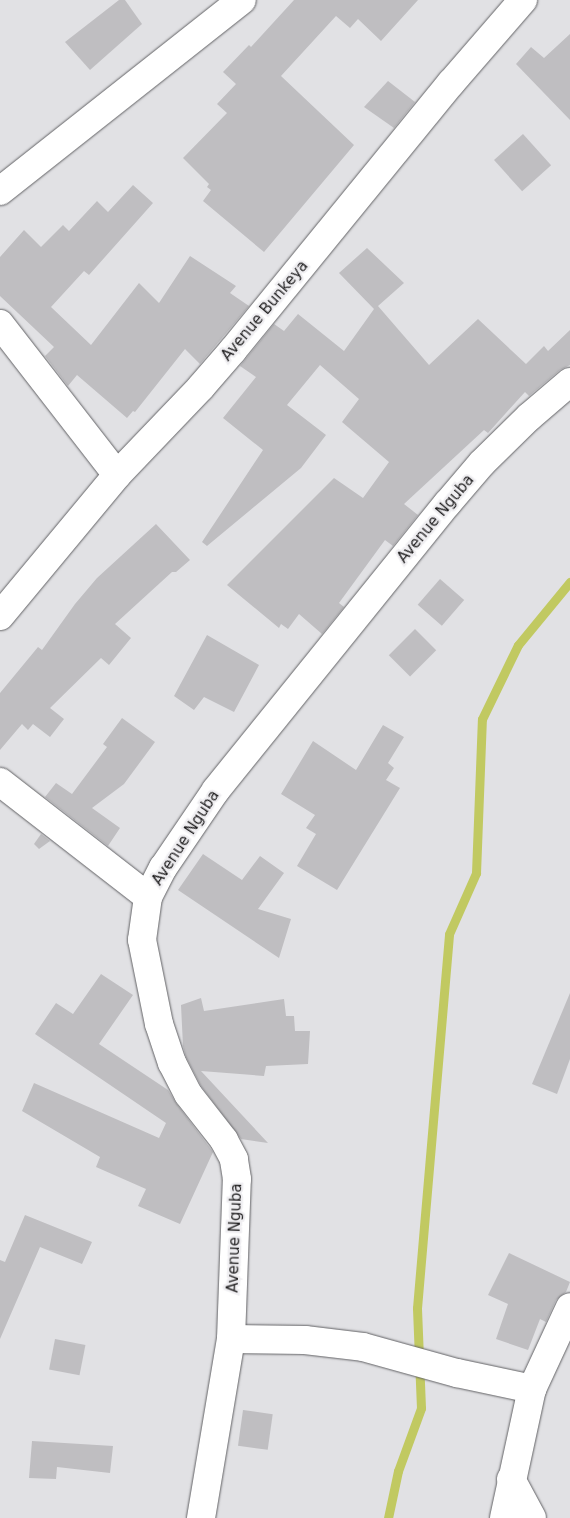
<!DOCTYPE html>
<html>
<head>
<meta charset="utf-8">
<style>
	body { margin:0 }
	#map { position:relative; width:570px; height:1518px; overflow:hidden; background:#e1e1e4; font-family:"DejaVu Sans",sans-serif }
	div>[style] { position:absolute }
	.stream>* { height:9px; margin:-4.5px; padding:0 4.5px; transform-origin:4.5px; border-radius:4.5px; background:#c1c961 }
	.building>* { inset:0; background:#bfbec1; transform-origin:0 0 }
	.roads { filter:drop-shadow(0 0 1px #626265) drop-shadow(0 0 1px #626265) }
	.minor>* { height:28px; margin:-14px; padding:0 14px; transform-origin:14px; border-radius:14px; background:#fff }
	span { translate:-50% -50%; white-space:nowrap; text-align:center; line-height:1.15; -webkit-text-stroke:4.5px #efeef1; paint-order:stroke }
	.street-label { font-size:15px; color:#1e1d1e }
</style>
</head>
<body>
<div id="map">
	<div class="stream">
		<i style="left:388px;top:1518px;width:48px;rotate:-78deg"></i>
		<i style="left:398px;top:1471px;width:67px;rotate:-69.9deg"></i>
		<i style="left:421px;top:1408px;width:100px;rotate:-92.3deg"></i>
		<i style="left:417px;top:1308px;width:375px;rotate:-85.1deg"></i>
		<i style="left:449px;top:934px;width:67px;rotate:-66.1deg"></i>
		<i style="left:476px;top:873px;width:154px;rotate:-87.8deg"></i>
		<i style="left:482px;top:719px;width:82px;rotate:-64.1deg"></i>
		<i style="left:518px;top:645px;width:82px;rotate:-50.5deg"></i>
	</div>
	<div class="building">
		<i style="clip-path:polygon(119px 0,125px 0,142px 24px,90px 70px,65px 42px)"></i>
		<i style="clip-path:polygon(294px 0,418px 0,381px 41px,358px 19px,350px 28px,336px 16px,281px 76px,354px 145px,264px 252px,203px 201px,211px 190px,207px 187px,209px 184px,183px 158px,227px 113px,217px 104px,236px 84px,223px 72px,249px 45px,251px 47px)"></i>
		<i style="clip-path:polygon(570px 34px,570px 120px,516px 64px,531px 47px,544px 58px)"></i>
		<i style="clip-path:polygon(388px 81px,415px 102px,394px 128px,364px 107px)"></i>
		<i style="left:523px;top:134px;width:42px;height:39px;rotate:48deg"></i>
		<i style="clip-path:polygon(133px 185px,153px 203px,89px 275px,84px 271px,51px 307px,91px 345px,139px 283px,159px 303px,190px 256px,236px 286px,230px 293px,249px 306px,200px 364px,185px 349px,135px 412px,133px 411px,127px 418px,77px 375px,68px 386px,45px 356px,54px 347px,0 296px,0 257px,24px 230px,41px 247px,63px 225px,69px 231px,97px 201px,108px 212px)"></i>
		<i style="clip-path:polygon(367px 248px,404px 283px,378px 306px,429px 365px,478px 319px,526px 364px,544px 346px,548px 351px,570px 330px,570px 365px,560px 370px,529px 396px,525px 392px,488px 433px,484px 430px,404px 504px,418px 515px,393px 546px,385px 540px,339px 603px,344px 607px,322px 634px,299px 614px,288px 629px,281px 624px,279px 628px,227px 585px,334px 478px,363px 498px,389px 462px,342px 422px,359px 399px,320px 365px,287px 405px,326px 435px,301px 468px,207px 546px,202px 542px,263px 450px,223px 418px,256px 377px,240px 366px,274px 324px,284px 331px,298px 314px,344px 351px,374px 309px,339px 273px)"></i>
		<i style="clip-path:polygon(156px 524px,190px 560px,176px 572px,172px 572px,115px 624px,131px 638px,109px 665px,101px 658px,50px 708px,64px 719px,50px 737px,33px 724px,28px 730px,22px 724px,0 750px,0 693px,38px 647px,42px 650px,75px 604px,97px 578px)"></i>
		<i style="left:440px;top:579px;width:32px;height:34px;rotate:41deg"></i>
		<i style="left:415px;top:629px;width:30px;height:37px;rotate:45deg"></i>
		<i style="clip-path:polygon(207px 635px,259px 665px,234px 712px,204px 697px,194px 710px,174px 696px)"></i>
		<i style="clip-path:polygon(122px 718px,155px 742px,124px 784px,92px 808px,120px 828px,108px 846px,45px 797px,56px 783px,72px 794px,107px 747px,103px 744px)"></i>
		<i style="clip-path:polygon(383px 725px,404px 737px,388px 763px,394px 768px,386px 780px,400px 788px,337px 890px,297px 866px,316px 834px,306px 828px,315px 815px,281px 794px,313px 741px,356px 770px)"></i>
		<i style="clip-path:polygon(41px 834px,50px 841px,39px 849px,34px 844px)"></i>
		<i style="clip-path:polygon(203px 854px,242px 880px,260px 856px,284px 873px,258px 909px,291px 919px,279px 958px,178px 890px)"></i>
		<i style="clip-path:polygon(101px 974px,133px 995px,99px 1044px,168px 1090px,176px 1103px,213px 1152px,180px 1224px,138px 1206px,146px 1189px,96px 1167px,100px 1157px,22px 1111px,34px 1083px,159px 1138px,166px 1123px,35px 1034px,56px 1003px,73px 1014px)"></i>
		<i style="clip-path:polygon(570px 993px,570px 1059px,557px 1094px,532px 1084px)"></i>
		<i style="clip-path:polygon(201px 998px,204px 1011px,284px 999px,286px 1016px,294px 1016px,295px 1031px,310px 1031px,308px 1064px,266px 1066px,264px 1076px,201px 1071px,268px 1143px,241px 1139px,201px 1086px,186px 1057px,183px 1046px,181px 1005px)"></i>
		<i style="clip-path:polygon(25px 1215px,92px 1242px,82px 1264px,40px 1247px,0 1339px,0 1260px,5px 1262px)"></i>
		<i style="clip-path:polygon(509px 1253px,570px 1282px,566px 1292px,556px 1300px,546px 1322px,540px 1319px,528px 1350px,496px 1339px,508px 1304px,488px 1295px)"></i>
		<i style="left:55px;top:1339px;width:31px;height:31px;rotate:11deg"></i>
		<i style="left:243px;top:1410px;width:30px;height:36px;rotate:8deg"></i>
		<i style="clip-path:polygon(32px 1441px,113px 1446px,110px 1473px,57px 1467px,56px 1479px,29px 1478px)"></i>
	</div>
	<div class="roads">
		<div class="minor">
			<i style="left:0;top:191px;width:308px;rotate:-38.3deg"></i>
			<i style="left:0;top:324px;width:191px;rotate:52.2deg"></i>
			<i style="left:0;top:616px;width:183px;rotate:-50.3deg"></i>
			<i style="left:117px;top:475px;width:122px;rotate:-46.3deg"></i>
			<i style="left:201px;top:387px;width:49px;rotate:-49.1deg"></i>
			<i style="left:233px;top:350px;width:345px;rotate:-50.8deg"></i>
			<i style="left:451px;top:83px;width:110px;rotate:-49.1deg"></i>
			<i style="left:0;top:782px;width:187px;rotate:37.8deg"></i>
			<i style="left:231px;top:1339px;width:74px;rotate:0.8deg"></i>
			<i style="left:305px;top:1340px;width:58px;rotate:6.9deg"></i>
			<i style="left:363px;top:1347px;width:98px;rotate:15.5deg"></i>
			<i style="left:457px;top:1373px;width:77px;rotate:12deg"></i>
			<i style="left:511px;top:1479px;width:44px;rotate:61.7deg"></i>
			<i style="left:201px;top:1518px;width:181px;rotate:-80.5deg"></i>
			<i style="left:231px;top:1339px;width:160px;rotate:-87.9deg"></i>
			<i style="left:237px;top:1179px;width:20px;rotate:-99deg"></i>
			<i style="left:234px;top:1159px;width:21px;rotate:-118deg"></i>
			<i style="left:224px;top:1140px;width:58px;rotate:-128deg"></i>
			<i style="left:188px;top:1094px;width:35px;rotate:-117deg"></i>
			<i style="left:172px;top:1063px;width:41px;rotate:-108.4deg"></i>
			<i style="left:159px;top:1024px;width:86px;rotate:-101.4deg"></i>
			<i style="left:142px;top:940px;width:43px;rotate:-82.1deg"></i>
			<i style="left:148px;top:897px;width:33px;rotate:-63deg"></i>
			<i style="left:163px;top:868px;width:94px;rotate:-55.8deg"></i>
			<i style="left:216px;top:790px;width:368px;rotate:-51.1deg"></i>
			<i style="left:447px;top:504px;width:54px;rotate:-49.5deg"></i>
			<i style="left:482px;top:463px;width:66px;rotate:-44.4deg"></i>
			<i style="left:529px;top:417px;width:54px;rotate:-40.5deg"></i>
			<i style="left:504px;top:1518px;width:132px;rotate:-77.8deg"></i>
			<i style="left:532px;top:1389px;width:90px;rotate:-65.1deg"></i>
		</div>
	</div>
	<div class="street-label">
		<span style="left:265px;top:311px;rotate:-50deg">Avenue Bunkeya</span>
		<span style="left:436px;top:519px;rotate:-50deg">Avenue Nguba</span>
		<span style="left:186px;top:838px;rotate:-57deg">Avenue Nguba</span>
		<span style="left:235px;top:1238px;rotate:-88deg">Avenue Nguba</span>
	</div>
</div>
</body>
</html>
